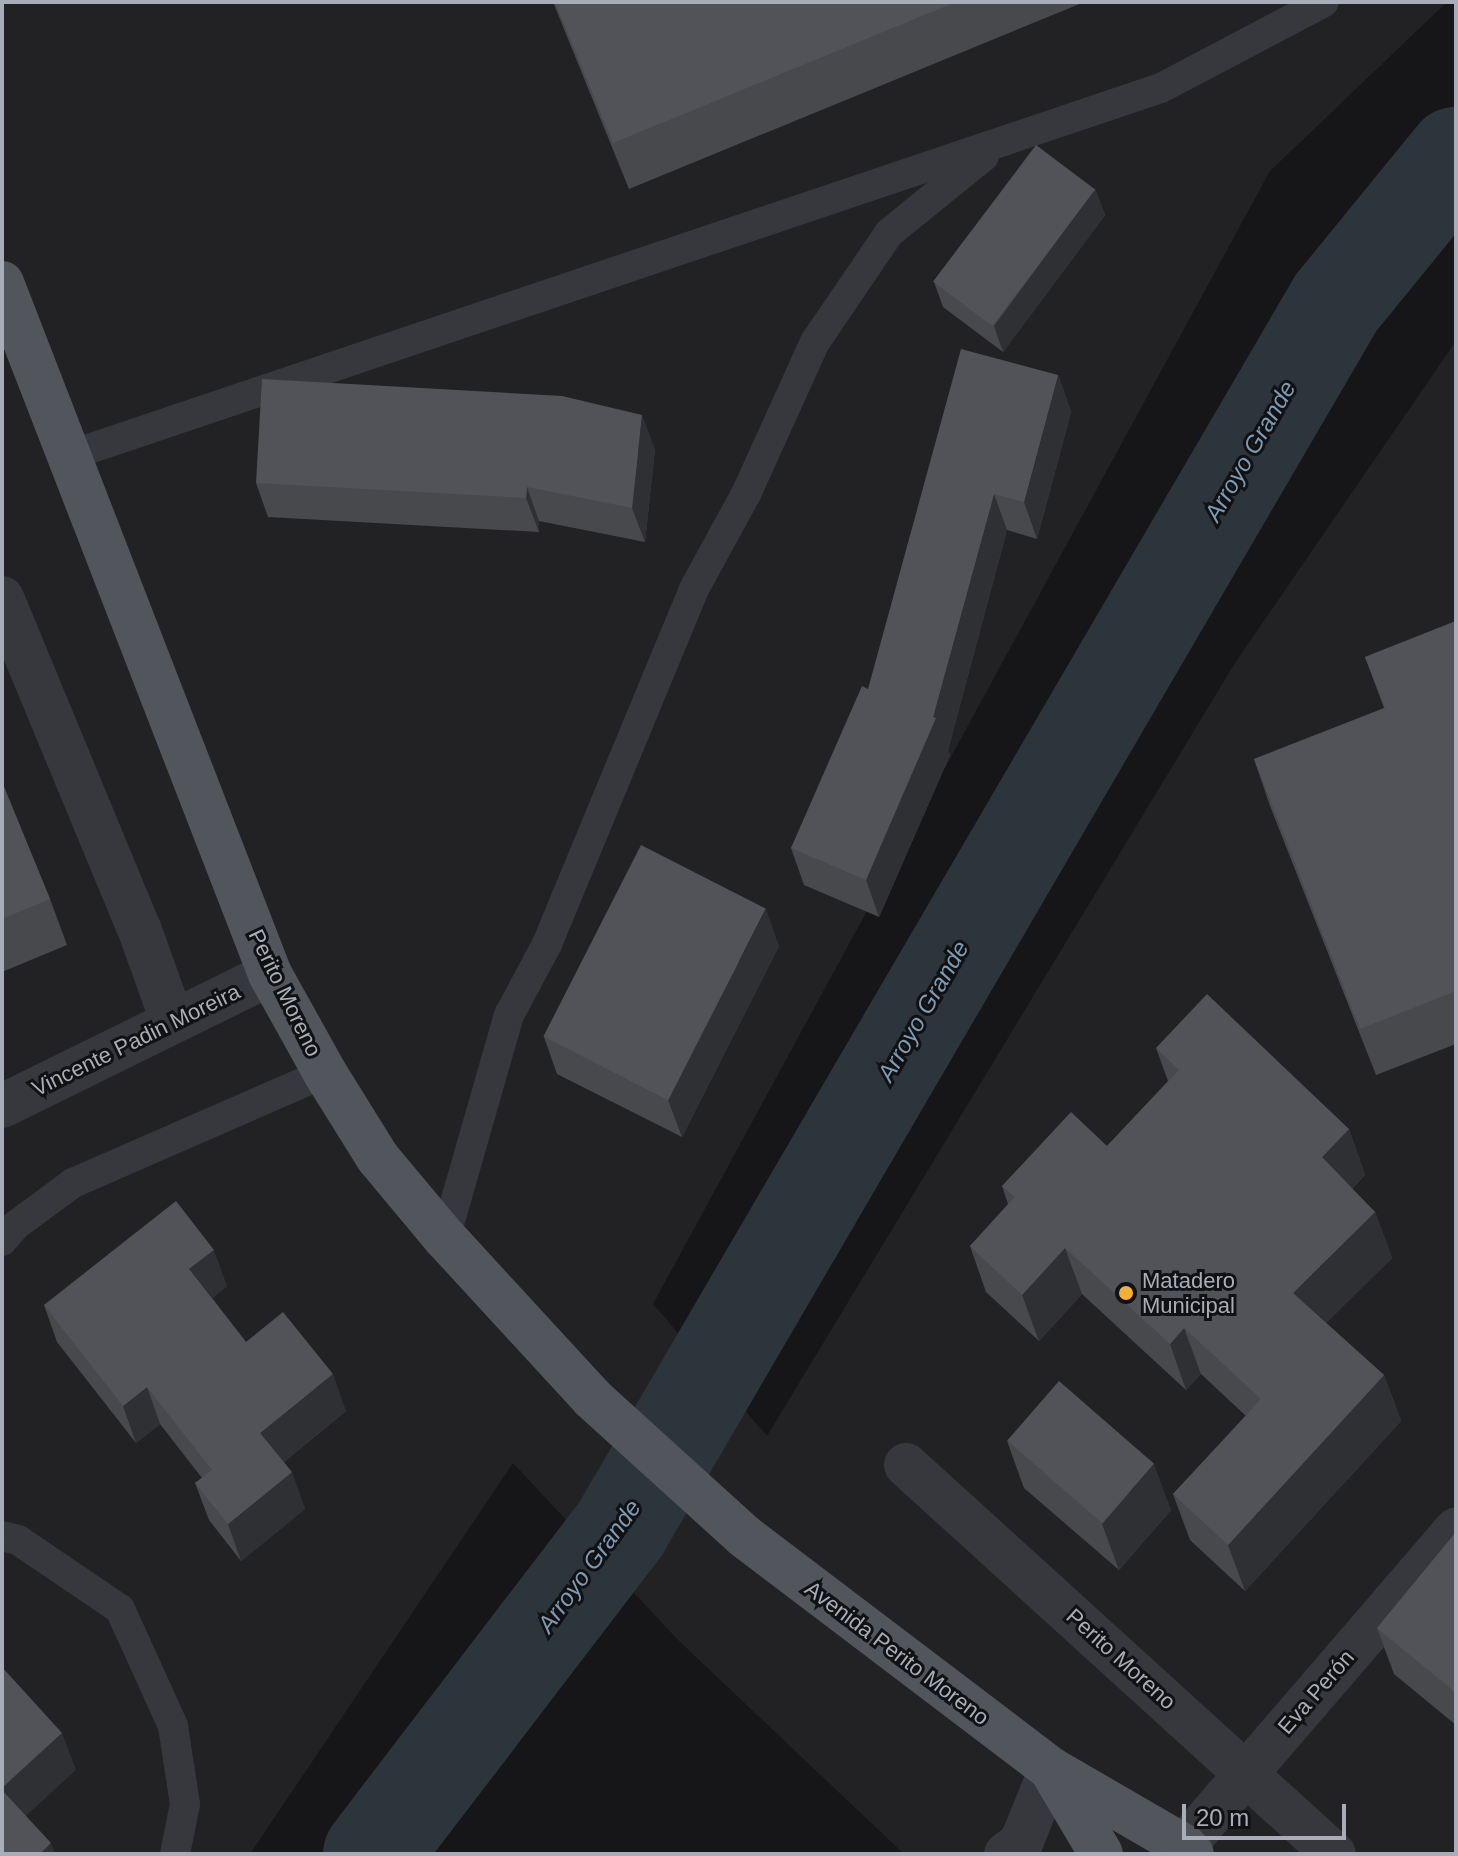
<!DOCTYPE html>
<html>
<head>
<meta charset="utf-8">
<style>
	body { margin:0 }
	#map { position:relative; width:1458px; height:1856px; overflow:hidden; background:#161618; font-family:Helvetica,sans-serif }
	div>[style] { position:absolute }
	.built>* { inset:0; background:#222225 }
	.river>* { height:98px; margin:-49px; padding:0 49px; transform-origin:49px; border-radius:49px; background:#2c353c }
	.service>* { height:30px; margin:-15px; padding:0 15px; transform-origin:15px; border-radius:15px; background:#37383d }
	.minor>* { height:44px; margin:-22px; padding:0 22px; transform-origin:22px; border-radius:22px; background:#37383d }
	.primary>* { height:44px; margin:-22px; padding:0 22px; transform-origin:22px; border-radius:22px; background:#53555c }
	.wall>* { inset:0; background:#47494d }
	.shaded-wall>* { inset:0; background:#2f3033 }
	.building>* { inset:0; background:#525359; transform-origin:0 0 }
	.dots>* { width:22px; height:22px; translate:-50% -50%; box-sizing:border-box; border:4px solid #111113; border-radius:50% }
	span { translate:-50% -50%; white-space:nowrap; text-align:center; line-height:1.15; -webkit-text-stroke:6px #111113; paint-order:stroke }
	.street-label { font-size:22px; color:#a8adb8 }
	.poi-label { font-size:22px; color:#a8adb8 }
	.left { translate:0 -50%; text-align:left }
	.water-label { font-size:24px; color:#7f9bb3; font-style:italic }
	.frame { position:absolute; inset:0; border:4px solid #a8adb8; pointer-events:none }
	.scale { position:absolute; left:1182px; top:1804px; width:164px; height:36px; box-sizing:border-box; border:4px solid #a8adb8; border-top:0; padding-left:10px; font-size:24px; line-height:28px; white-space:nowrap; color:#a8adb8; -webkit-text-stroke:6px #111113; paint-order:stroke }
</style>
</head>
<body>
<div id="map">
	<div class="built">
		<i style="clip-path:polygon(2px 2px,1447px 2px,1270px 171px,653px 1304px,767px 1436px,1235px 663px,1456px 341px,1456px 1854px,904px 1854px,677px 1639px,513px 1463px,250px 1854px,2px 1854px)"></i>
	</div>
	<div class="river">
		<i style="left:372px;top:1854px;width:410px;rotate:-52.6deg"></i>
		<i style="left:621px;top:1528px;width:1418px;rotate:-59.73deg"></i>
		<i style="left:1336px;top:303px;width:190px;rotate:-50.8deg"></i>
	</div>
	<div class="service">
		<i style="left:68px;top:456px;width:1153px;rotate:-18.61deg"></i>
		<i style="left:1161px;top:88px;width:184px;rotate:-27.8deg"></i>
		<i style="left:445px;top:1238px;width:232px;rotate:-74deg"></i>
		<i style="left:509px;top:1015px;width:81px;rotate:-61.8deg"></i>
		<i style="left:547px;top:944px;width:386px;rotate:-67.5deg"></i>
		<i style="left:695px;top:587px;width:106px;rotate:-61.3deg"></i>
		<i style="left:746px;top:494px;width:167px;rotate:-65.6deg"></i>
		<i style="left:815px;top:342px;width:132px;rotate:-55.8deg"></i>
		<i style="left:889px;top:233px;width:122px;rotate:-39deg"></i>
		<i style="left:2px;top:1241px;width:21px;rotate:-49deg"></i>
		<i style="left:16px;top:1225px;width:71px;rotate:-36.4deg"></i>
		<i style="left:73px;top:1183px;width:275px;rotate:-23.6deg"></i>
		<i style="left:2px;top:1536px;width:16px;rotate:14deg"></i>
		<i style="left:18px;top:1540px;width:123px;rotate:34.1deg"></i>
		<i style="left:120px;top:1609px;width:128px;rotate:65.6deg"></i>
		<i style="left:173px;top:1726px;width:79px;rotate:81.3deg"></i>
		<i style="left:185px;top:1804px;width:51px;rotate:101.3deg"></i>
	</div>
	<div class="minor">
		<i style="left:2px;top:598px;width:357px;rotate:67.5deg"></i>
		<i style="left:139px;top:928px;width:98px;rotate:70.3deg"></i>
		<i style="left:2px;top:1106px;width:299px;rotate:-26.2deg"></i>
		<i style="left:906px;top:1465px;width:578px;rotate:42.27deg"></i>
		<i style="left:1006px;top:1854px;width:19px;rotate:-36deg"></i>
		<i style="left:1021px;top:1843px;width:80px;rotate:-67.9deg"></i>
		<i style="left:1177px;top:1854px;width:428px;rotate:-49.3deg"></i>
	</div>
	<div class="primary">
		<i style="left:2px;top:283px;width:741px;rotate:68.8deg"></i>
		<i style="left:270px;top:974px;width:113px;rotate:60.9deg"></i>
		<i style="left:325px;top:1073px;width:100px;rotate:58.1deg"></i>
		<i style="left:378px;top:1158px;width:104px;rotate:50.1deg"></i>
		<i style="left:445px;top:1238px;width:217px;rotate:47.4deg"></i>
		<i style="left:592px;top:1398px;width:205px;rotate:42.2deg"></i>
		<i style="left:744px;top:1536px;width:385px;rotate:37.2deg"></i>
		<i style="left:1051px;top:1769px;width:154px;rotate:30.1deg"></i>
		<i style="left:1184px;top:1846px;width:11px;rotate:45deg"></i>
		<i style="left:1052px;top:1771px;width:96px;rotate:59.4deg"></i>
	</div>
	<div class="wall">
		<i style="clip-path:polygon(553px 2px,1081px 2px,1082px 3px,629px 189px)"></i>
		<i style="clip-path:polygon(1095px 189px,1105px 215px,1003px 352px,943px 307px,934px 282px)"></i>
		<i style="clip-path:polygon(1058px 375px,1071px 412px,1037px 539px,1007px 530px,948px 750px,950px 755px,879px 917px,804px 885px,791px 848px)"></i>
		<i style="clip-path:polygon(655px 449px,645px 542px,539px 521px,539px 532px,268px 517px,256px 483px)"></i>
		<i style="clip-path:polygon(1456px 621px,1456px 1044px,1376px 1075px,1270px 806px,1254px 759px,1384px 708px,1365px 657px)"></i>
		<i style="clip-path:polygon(2px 782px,50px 899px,67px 945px,2px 972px)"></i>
		<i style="clip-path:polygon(779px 946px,682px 1137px,557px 1074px,544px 1037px)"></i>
		<i style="clip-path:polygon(1156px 1048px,1349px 1129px,1365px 1175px,1352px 1189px,1375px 1212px,1392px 1258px,1326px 1323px,1384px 1375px,1401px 1421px,1245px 1591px,1190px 1540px,1173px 1494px,1246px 1416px,1201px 1374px,1186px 1390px,1082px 1294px,1039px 1341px,986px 1292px,970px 1246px,1008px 1204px,1002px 1186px,1107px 1146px,1168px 1081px)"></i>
		<i style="clip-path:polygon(227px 1286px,212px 1298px,246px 1342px,346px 1411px,284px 1462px,305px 1509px,241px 1561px,209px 1520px,195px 1483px,202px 1478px,160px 1424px,136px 1443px,57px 1342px,44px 1305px)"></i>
		<i style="clip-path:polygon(1007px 1441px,1171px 1510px,1119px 1570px,1024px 1488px)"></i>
		<i style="clip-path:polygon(1456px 1532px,1456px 1725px,1394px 1674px,1377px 1628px)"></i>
	</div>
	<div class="shaded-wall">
		<i style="clip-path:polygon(1095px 189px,1105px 215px,1003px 352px,994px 326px)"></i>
		<i style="clip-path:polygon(1058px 375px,1071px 412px,1037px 539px,1024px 502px)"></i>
		<i style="clip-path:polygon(642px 415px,655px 449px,645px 542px,632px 508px)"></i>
		<i style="clip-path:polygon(527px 487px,539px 521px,539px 532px,526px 498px)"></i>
		<i style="clip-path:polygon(994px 494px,1007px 530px,948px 750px,950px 755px,879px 917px,866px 880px,933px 717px)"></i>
		<i style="clip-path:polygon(766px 909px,779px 946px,682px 1137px,668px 1100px)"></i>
		<i style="clip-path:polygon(1349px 1129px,1365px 1175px,1338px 1203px,1322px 1157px)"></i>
		<i style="clip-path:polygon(1375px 1212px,1392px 1258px,1310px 1339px,1293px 1293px)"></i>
		<i style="clip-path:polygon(1065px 1248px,1082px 1294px,1039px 1341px,1022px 1295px)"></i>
		<i style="clip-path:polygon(214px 1250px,227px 1286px,203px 1306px,189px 1269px)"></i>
		<i style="clip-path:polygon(1184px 1328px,1201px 1374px,1186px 1390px,1170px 1344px)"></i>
		<i style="clip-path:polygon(333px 1374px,346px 1411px,274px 1470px,260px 1433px)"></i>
		<i style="clip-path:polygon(1384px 1375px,1401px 1421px,1245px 1591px,1228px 1545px)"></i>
		<i style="clip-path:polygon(147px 1387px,160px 1424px,136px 1443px,123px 1406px)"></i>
		<i style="clip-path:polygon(1154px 1464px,1171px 1510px,1119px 1570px,1102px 1524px)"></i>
		<i style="clip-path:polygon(292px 1472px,305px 1509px,241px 1561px,228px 1524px)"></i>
		<i style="clip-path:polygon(62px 1733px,76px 1770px,15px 1826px,2px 1788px)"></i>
		<i style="clip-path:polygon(51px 1843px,55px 1854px,40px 1854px)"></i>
	</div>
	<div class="building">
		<i style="clip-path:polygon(555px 2px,956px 2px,613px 143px)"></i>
		<i style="left:1036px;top:145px;width:74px;height:171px;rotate:37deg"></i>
		<i style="clip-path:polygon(961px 349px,1058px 375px,1024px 502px,994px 494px,933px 717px,936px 718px,866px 880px,791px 848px,862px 686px,868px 689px)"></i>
		<i style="clip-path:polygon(262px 379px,562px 396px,642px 415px,632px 508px,527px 487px,526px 498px,256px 483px)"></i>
		<i style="clip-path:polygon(1456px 621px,1456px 991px,1360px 1029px,1254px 759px,1385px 708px,1365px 657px)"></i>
		<i style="clip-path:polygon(2px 782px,50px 899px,2px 919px)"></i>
		<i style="left:641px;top:845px;width:140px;height:215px;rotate:27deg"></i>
		<i style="clip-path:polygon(1207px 994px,1349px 1129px,1322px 1157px,1375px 1212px,1293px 1293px,1384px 1375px,1228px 1545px,1173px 1494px,1261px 1399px,1184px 1328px,1170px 1344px,1065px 1248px,1022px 1295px,970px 1246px,1015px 1197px,1002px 1186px,1071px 1112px,1107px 1146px,1179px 1070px,1156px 1048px)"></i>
		<i style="clip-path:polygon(176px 1201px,214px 1250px,189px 1269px,246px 1342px,283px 1312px,333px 1374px,260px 1433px,292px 1472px,228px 1524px,195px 1483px,212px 1470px,147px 1387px,123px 1406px,44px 1305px)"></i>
		<i style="left:1059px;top:1381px;width:126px;height:79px;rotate:41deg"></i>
		<i style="clip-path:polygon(1456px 1532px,1456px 1693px,1377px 1628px)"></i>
		<i style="clip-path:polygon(2px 1667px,62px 1733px,2px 1788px)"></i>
		<i style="clip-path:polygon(2px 1790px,51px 1843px,40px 1854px,2px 1854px)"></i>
	</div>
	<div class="dots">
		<i style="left:1126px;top:1293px;background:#f2b134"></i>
	</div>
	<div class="street-label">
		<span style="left:285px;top:993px;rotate:64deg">Perito Moreno</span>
		<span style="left:136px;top:1040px;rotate:-26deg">Vincente Padin Moreira</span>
		<span style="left:897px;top:1653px;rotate:37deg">Avenida Perito Moreno</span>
		<span style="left:1121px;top:1659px;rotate:42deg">Perito Moreno</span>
		<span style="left:1316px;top:1692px;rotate:-49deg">Eva Perón</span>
	</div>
	<div class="poi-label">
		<span class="left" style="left:1142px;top:1293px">Matadero<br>Municipal</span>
	</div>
	<div class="water-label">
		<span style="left:1250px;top:451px;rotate:-60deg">Arroyo Grande</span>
		<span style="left:923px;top:1011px;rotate:-60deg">Arroyo Grande</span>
		<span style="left:589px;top:1566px;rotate:-54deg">Arroyo Grande</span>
	</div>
	<div class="frame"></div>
	<div class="scale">20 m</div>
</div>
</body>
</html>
